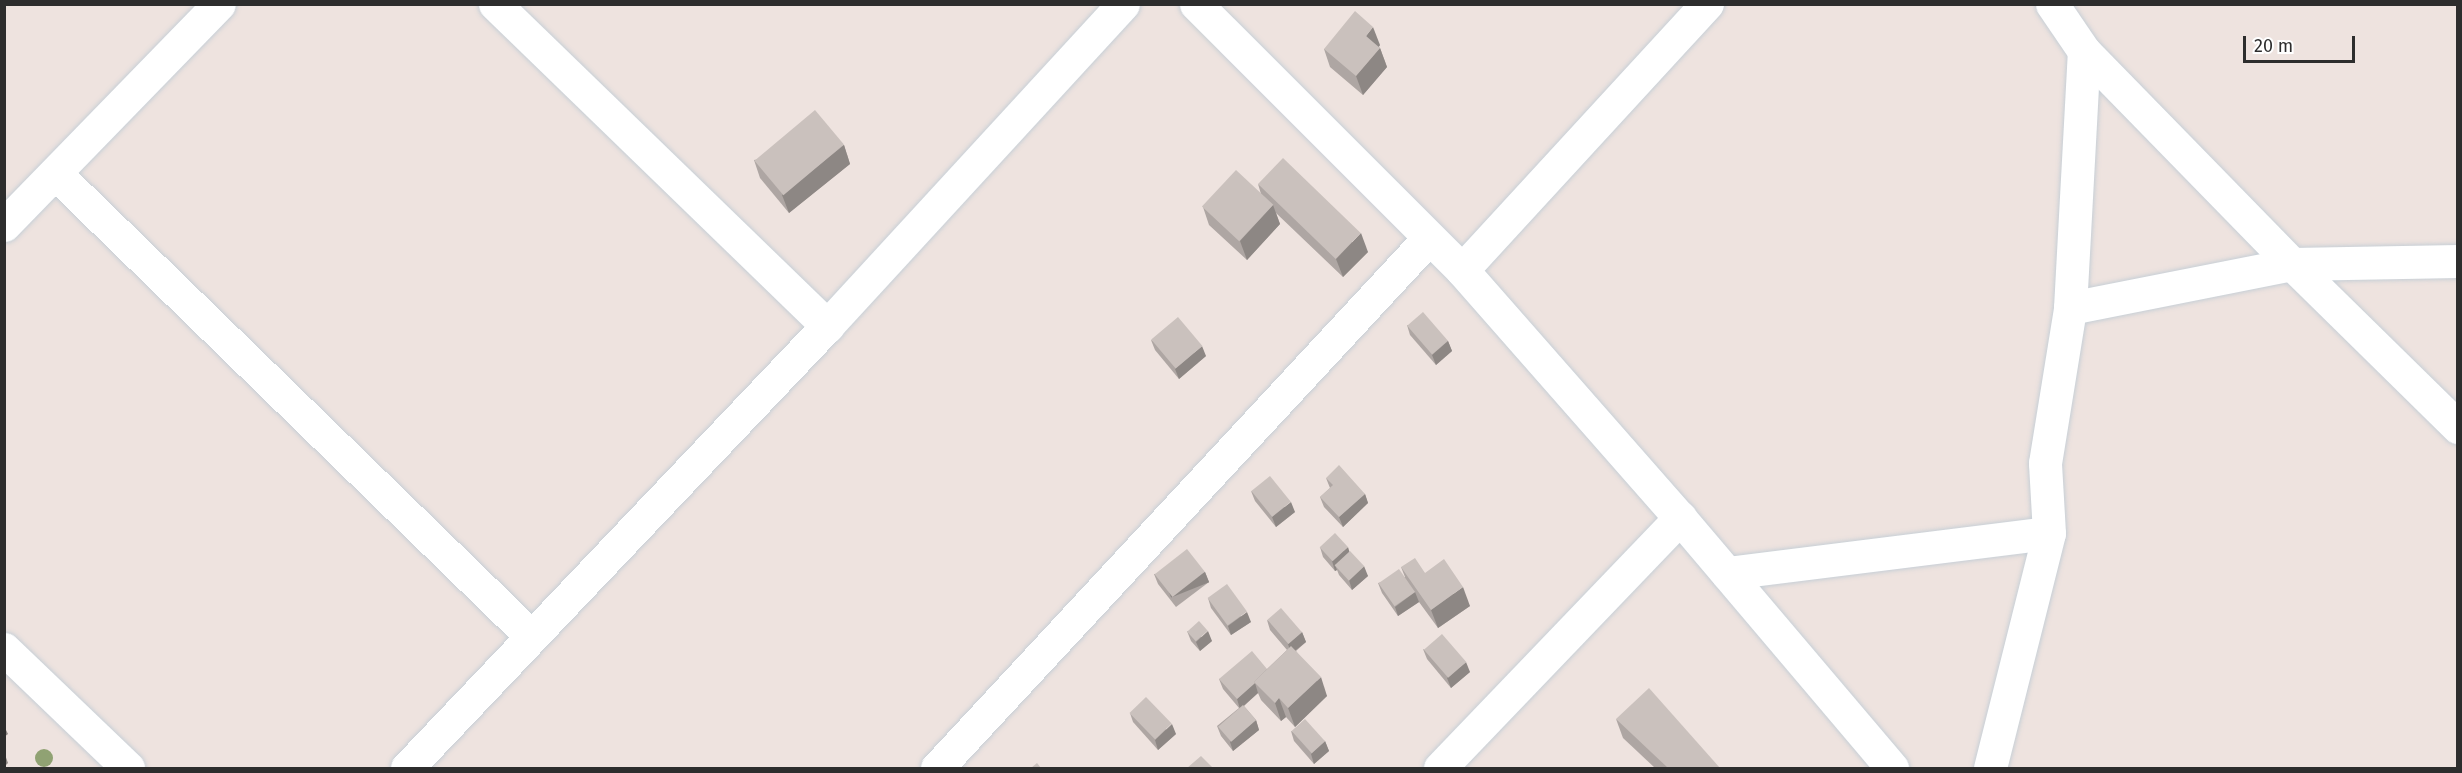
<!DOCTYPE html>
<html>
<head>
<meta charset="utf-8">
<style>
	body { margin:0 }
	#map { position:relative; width:2462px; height:773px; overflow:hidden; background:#eee3df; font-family:"Fira Sans",sans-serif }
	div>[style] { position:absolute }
	.roads { filter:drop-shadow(0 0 2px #c7cfd6) drop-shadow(0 0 2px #c7cfd6) }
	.minor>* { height:33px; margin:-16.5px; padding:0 16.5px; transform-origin:16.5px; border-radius:16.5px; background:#fff }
	.tertiary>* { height:33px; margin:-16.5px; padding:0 16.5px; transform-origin:16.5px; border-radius:16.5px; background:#fff }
	.trees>* { width:18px; height:18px; margin:-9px; border-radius:50%; background:#90a273 }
	.wall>* { inset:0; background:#aea6a3 }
	.shaded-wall>* { inset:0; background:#8d8784; transform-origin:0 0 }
	.building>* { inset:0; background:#cac1bd; transform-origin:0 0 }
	span { translate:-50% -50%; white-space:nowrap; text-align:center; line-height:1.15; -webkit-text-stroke:6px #fff; paint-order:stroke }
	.frame { position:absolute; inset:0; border:6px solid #2d2d2d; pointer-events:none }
	.scale { position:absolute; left:2243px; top:36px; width:112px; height:27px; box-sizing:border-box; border:3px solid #2d2d2d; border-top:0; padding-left:8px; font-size:18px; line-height:21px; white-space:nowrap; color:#2d2d2d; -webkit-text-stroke:4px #fff; paint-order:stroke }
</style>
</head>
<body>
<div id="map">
	<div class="roads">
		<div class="minor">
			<i style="left:495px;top:4px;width:463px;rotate:44.1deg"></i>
			<i style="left:1196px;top:4px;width:376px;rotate:45deg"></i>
			<i style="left:1462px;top:270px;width:330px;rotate:48.7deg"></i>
			<i style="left:1680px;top:518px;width:328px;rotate:49.7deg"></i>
			<i style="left:2052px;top:4px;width:57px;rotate:55.8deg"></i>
			<i style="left:2084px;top:51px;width:298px;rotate:45.7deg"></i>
			<i style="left:2292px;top:264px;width:233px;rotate:44.5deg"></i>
			<i style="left:55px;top:173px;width:665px;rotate:44.21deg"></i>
			<i style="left:4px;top:225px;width:308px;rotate:-45.8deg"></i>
			<i style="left:1462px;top:270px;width:362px;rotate:-47.4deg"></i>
			<i style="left:2070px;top:308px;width:226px;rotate:-11.2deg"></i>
			<i style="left:2292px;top:264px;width:166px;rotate:-1deg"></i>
			<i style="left:1727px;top:573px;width:324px;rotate:-7.1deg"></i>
			<i style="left:407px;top:768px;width:610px;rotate:-46.46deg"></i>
			<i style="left:827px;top:326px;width:437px;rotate:-47.4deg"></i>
			<i style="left:937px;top:768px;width:723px;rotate:-47.13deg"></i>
			<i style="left:1440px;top:768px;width:347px;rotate:-46.2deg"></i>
			<i style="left:1990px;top:768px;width:242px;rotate:-75.9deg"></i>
			<i style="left:2049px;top:533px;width:70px;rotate:-93.3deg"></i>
			<i style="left:2045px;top:463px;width:157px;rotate:-80.8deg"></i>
			<i style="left:2070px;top:308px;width:257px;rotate:-86.9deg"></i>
		</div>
		<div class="tertiary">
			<i style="left:4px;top:649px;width:172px;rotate:43.8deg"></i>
		</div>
	</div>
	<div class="trees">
		<i style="left:44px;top:758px"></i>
	</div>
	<div class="wall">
		<i style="clip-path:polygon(1380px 45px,1379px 47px,1380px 48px,1387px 67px,1363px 95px,1330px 67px,1324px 49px)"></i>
		<i style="clip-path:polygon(844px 145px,850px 164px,789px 213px,760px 178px,754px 160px)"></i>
		<i style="clip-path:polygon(1258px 184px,1368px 252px,1343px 277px,1276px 213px,1280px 224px,1247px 260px,1209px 225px,1203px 207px,1261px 194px)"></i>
		<i style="clip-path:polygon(1407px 325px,1448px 341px,1452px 351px,1436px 365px,1410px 335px)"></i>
		<i style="clip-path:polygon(1151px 340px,1206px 356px,1179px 379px,1155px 350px)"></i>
		<i style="clip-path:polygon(1326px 478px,1365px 494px,1368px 503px,1343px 527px,1324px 507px,1320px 497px,1330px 488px)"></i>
		<i style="clip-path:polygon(1251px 491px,1295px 512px,1276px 527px,1255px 501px)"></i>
		<i style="clip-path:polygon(1320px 547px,1349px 552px,1368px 576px,1352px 590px,1339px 575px,1337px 570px,1335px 571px,1323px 557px)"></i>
		<i style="clip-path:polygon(1401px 567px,1425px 573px,1470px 606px,1438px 628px,1419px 602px,1398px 616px,1382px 593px,1378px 583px,1405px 577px)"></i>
		<i style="clip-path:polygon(1205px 572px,1209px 582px,1176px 607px,1158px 584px,1154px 574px)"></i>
		<i style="clip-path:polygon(1208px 598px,1251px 622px,1231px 635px,1211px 608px)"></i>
		<i style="clip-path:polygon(1267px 620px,1302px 632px,1306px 642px,1296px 651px,1327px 696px,1295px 727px,1286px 717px,1281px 721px,1261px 700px,1258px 693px,1244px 706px,1256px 720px,1259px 730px,1233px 751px,1221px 736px,1217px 726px,1239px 708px,1223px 689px,1219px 679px,1267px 669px,1287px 650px,1270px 630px)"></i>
		<i style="clip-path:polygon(1187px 631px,1212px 641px,1200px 651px,1191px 641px)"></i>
		<i style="clip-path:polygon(1423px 649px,1470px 672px,1451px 688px,1427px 659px)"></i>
		<i style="clip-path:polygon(1130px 713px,1176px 734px,1158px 750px,1133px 722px)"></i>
		<i style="clip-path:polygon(1616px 719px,1720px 768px,1655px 768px,1623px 738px)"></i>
		<i style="clip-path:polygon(1291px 731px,1325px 741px,1329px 751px,1314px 764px,1294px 741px)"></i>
	</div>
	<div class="shaded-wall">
		<i style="clip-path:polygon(1373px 27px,1380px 45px,1372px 55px,1366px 36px)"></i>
		<i style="clip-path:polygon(1380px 48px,1387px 67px,1363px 95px,1356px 76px)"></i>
		<i style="clip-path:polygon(844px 145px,850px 164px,789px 213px,782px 195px)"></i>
		<i style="clip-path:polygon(1273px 205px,1280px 224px,1247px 260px,1240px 241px)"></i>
		<i style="clip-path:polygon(1361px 233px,1368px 252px,1343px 277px,1336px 259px)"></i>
		<i style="clip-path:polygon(1448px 341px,1452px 351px,1436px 365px,1432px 355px)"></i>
		<i style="clip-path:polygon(1202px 346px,1206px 356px,1179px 379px,1175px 369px)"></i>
		<i style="clip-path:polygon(1365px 494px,1368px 503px,1343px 527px,1339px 517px)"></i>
		<i style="clip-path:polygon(1291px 502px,1295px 512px,1276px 527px,1272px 517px)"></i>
		<i style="clip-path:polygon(1348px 547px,1351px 557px,1335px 565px,1337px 570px,1335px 571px,1332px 561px)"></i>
		<i style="clip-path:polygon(1364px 566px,1368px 576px,1352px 590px,1349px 580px)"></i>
		<i style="left:1205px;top:572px;width:11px;height:41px;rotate:68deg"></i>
		<i style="clip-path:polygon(1463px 587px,1470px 606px,1438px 628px,1431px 610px)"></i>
		<i style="clip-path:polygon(1415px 592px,1419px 602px,1398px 616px,1395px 607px)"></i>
		<i style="clip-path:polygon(1247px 612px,1251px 622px,1231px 635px,1228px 626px)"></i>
		<i style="clip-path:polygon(1208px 631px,1212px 641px,1200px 651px,1196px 642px)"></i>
		<i style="clip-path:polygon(1302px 632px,1306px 642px,1291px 654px,1288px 644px)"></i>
		<i style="clip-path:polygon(1466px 662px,1470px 672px,1451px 688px,1447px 678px)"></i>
		<i style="clip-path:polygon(1321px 677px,1327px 696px,1295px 727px,1288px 708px)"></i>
		<i style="clip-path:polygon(1255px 683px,1258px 693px,1240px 709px,1237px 699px)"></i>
		<i style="clip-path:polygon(1279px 698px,1286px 717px,1281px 721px,1275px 703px)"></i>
		<i style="clip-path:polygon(1256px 720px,1259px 730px,1233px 751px,1230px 742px)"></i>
		<i style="clip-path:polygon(1172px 724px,1176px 734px,1158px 750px,1155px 740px)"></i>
		<i style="clip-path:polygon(4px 726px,8px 734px,4px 737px)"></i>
		<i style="clip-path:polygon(1325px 741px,1329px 751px,1314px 764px,1311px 754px)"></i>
		<i style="clip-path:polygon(4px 752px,8px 763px,4px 767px)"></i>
	</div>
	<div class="building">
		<i style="clip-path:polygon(1355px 11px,1373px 27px,1366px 36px,1380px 48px,1356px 76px,1324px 49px)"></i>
		<i style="left:815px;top:110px;width:45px;height:79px;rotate:50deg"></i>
		<i style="left:1283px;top:158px;width:108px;height:36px;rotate:44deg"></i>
		<i style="left:1236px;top:170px;width:51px;height:50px;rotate:43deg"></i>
		<i style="left:1423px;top:312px;width:38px;height:21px;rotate:49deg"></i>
		<i style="left:1178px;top:317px;width:38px;height:35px;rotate:50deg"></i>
		<i style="clip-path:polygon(1339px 465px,1365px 494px,1339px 517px,1320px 497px,1333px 485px,1326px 478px)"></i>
		<i style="left:1270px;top:476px;width:33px;height:24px;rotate:51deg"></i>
		<i style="left:1335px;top:533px;width:19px;height:21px;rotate:47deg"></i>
		<i style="left:1187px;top:549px;width:29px;height:41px;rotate:52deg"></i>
		<i style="left:1350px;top:551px;width:21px;height:21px;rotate:47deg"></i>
		<i style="clip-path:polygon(1415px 558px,1425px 573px,1444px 559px,1463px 587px,1431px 610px,1401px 567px)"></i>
		<i style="left:1399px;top:569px;width:28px;height:25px;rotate:55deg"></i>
		<i style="left:1227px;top:584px;width:34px;height:24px;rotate:54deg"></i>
		<i style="left:1281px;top:608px;width:32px;height:18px;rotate:49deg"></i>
		<i style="left:1199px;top:621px;width:13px;height:16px;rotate:48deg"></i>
		<i style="left:1442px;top:634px;width:37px;height:24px;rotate:49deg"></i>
		<i style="clip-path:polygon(1291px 646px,1321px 677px,1288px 708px,1279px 698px,1275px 703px,1254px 682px)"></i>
		<i style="clip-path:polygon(1252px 651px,1267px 669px,1254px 682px,1255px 683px,1237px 699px,1219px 679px)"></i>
		<i style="clip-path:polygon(1649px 688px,1720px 768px,1668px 768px,1616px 719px)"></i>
		<i style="left:1146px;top:697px;width:37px;height:23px;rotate:46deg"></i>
		<i style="left:1243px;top:705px;width:20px;height:33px;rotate:49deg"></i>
		<i style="left:1305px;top:719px;width:30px;height:18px;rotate:48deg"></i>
		<i style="clip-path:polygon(1201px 756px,1213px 768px,1187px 768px)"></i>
		<i style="clip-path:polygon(1037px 763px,1041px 768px,1031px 768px)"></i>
	</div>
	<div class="frame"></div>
	<div class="scale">20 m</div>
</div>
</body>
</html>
